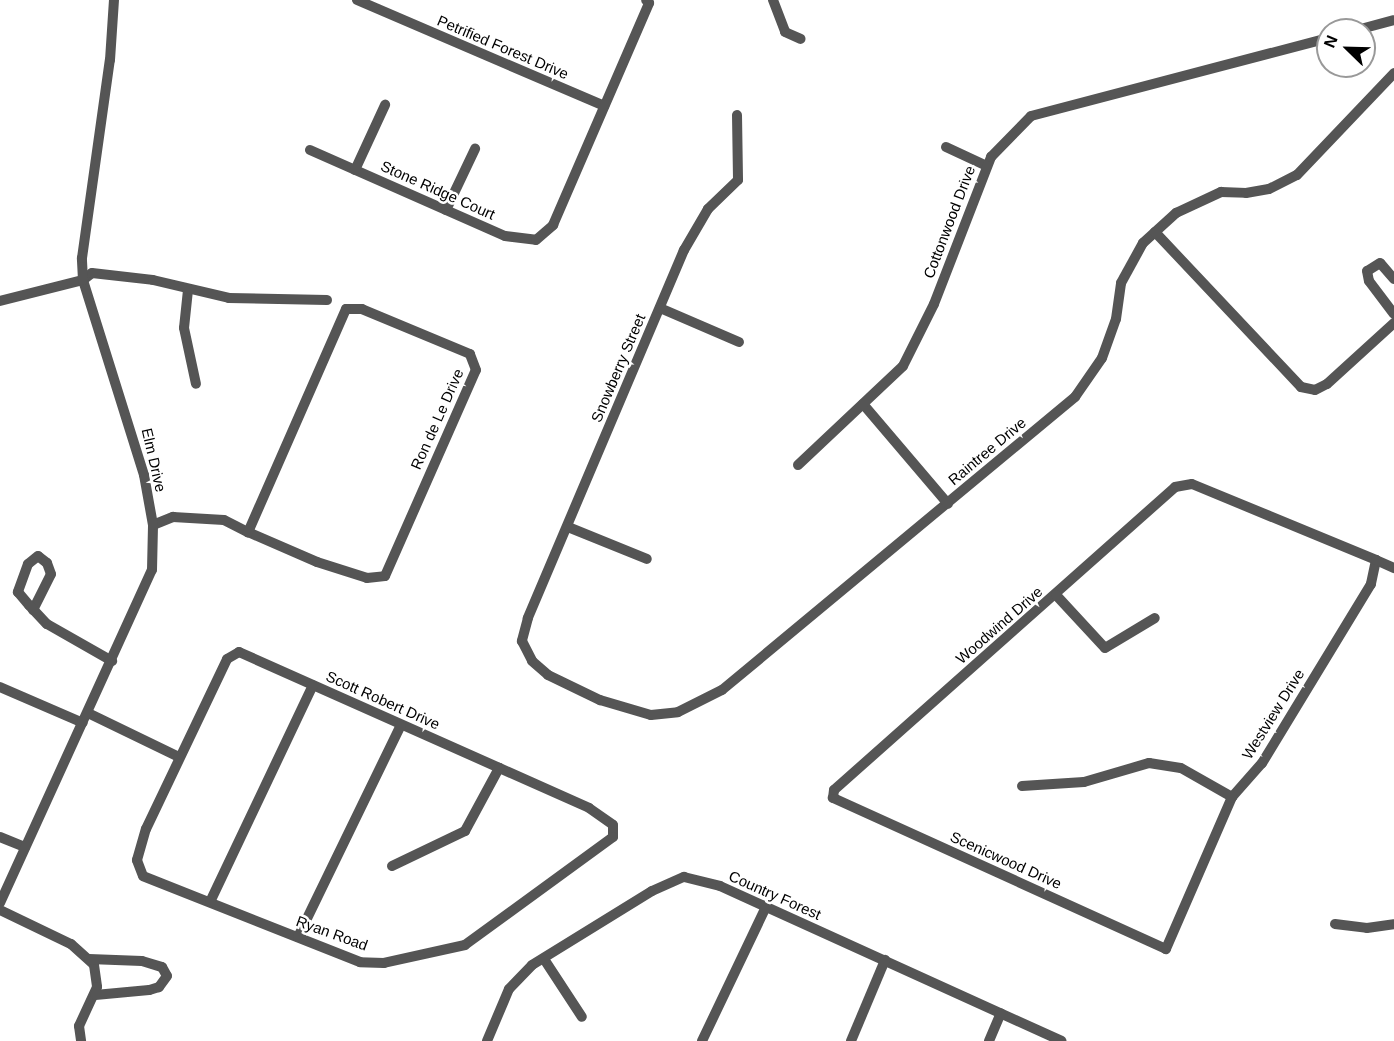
<!DOCTYPE html>
<html>
<head>
<meta charset="utf-8">
<style>
	body { margin:0 }
	#map { position:relative; width:1394px; height:1041px; overflow:hidden; background:#fff; font-family:Arial,sans-serif }
	div>[style] { position:absolute }
	.minor>* { height:10px; margin:-5px; padding:0 5px; transform-origin:5px; border-radius:5px; background:#555 }
	span { translate:-50% -50%; white-space:nowrap; text-align:center; line-height:1.15; -webkit-text-stroke:5px #fff; paint-order:stroke }
	.street-label { font-size:15px; color:#000 }
	.north { position:absolute; left:1316px; top:18px; width:60px; height:60px; box-sizing:border-box; background:#fff; border:2px solid #999; border-radius:50%; rotate:293deg; font-size:16px; font-weight:700; line-height:24px; text-align:center; color:#000 }
	.north::after { content:''; display:block; margin:auto; width:21px; height:27px; background:#000; clip-path:polygon(50% 0,100% 100%,50% 72%,0 100%) }
</style>
</head>
<body>
<div id="map">
	<div class="minor">
		<i style="left:357px;top:0;width:269px;rotate:23.2deg"></i>
		<i style="left:773px;top:0;width:34px;rotate:69deg"></i>
		<i style="left:785px;top:32px;width:17px;rotate:24deg"></i>
		<i style="left:1357px;top:30px;width:38px;rotate:-15deg"></i>
		<i style="left:737px;top:115px;width:65px;rotate:89.1deg"></i>
		<i style="left:738px;top:180px;width:42px;rotate:136deg"></i>
		<i style="left:708px;top:209px;width:48px;rotate:120.3deg"></i>
		<i style="left:684px;top:250px;width:400px;rotate:113deg"></i>
		<i style="left:528px;top:618px;width:24px;rotate:105deg"></i>
		<i style="left:522px;top:641px;width:22px;rotate:63deg"></i>
		<i style="left:532px;top:661px;width:21px;rotate:41deg"></i>
		<i style="left:548px;top:675px;width:58px;rotate:25.7deg"></i>
		<i style="left:600px;top:700px;width:53px;rotate:16.4deg"></i>
		<i style="left:651px;top:715px;width:27px;rotate:-6deg"></i>
		<i style="left:678px;top:712px;width:49px;rotate:-26.6deg"></i>
		<i style="left:722px;top:690px;width:459px;rotate:-39.7deg"></i>
		<i style="left:1075px;top:397px;width:47px;rotate:-55.3deg"></i>
		<i style="left:1102px;top:358px;width:41px;rotate:-70.3deg"></i>
		<i style="left:1116px;top:319px;width:36px;rotate:-82deg"></i>
		<i style="left:1121px;top:283px;width:46px;rotate:-61.2deg"></i>
		<i style="left:1143px;top:243px;width:45px;rotate:-42.3deg"></i>
		<i style="left:1176px;top:213px;width:50px;rotate:-25deg"></i>
		<i style="left:1221px;top:192px;width:25px;rotate:2deg"></i>
		<i style="left:1246px;top:193px;width:23px;rotate:-10deg"></i>
		<i style="left:1269px;top:189px;width:31px;rotate:-27deg"></i>
		<i style="left:1297px;top:175px;width:141px;rotate:-46.4deg"></i>
		<i style="left:946px;top:147px;width:45px;rotate:24.9deg"></i>
		<i style="left:310px;top:150px;width:213px;rotate:23.8deg"></i>
		<i style="left:505px;top:236px;width:31px;rotate:7deg"></i>
		<i style="left:536px;top:240px;width:23px;rotate:-41deg"></i>
		<i style="left:553px;top:225px;width:242px;rotate:-66.6deg"></i>
		<i style="left:649px;top:3px;width:4px;rotate:-135deg"></i>
		<i style="left:355px;top:170px;width:72px;rotate:-65.2deg"></i>
		<i style="left:446px;top:210px;width:68px;rotate:-64.6deg"></i>
		<i style="left:1155px;top:232px;width:213px;rotate:46.7deg"></i>
		<i style="left:1301px;top:387px;width:14px;rotate:12deg"></i>
		<i style="left:1315px;top:390px;width:13px;rotate:-27deg"></i>
		<i style="left:1327px;top:384px;width:91px;rotate:-42.3deg"></i>
		<i style="left:1394px;top:279px;width:21px;rotate:-131deg"></i>
		<i style="left:1380px;top:263px;width:15px;rotate:148deg"></i>
		<i style="left:1367px;top:271px;width:10px;rotate:79deg"></i>
		<i style="left:1369px;top:281px;width:41px;rotate:52.9deg"></i>
		<i style="left:188px;top:290px;width:38px;rotate:96deg"></i>
		<i style="left:184px;top:328px;width:57px;rotate:77.9deg"></i>
		<i style="left:0;top:301px;width:86px;rotate:-14.2deg"></i>
		<i style="left:83px;top:280px;width:11px;rotate:-38deg"></i>
		<i style="left:92px;top:273px;width:61px;rotate:6.5deg"></i>
		<i style="left:153px;top:280px;width:78px;rotate:13.3deg"></i>
		<i style="left:229px;top:298px;width:98px;rotate:1.2deg"></i>
		<i style="left:660px;top:308px;width:86px;rotate:23.3deg"></i>
		<i style="left:863px;top:404px;width:131px;rotate:49.6deg"></i>
		<i style="left:798px;top:465px;width:144px;rotate:-43.3deg"></i>
		<i style="left:903px;top:366px;width:69px;rotate:-63.4deg"></i>
		<i style="left:934px;top:304px;width:158px;rotate:-68.8deg"></i>
		<i style="left:991px;top:157px;width:57px;rotate:-45.7deg"></i>
		<i style="left:1031px;top:116px;width:307px;rotate:-14.7deg"></i>
		<i style="left:153px;top:525px;width:22px;rotate:-22deg"></i>
		<i style="left:173px;top:517px;width:51px;rotate:3.4deg"></i>
		<i style="left:224px;top:520px;width:27px;rotate:27deg"></i>
		<i style="left:248px;top:532px;width:75px;rotate:23.5deg"></i>
		<i style="left:317px;top:562px;width:52px;rotate:17.7deg"></i>
		<i style="left:367px;top:578px;width:18px;rotate:-6deg"></i>
		<i style="left:385px;top:576px;width:225px;rotate:-66.2deg"></i>
		<i style="left:476px;top:370px;width:17px;rotate:-111deg"></i>
		<i style="left:470px;top:354px;width:117px;rotate:-157.4deg"></i>
		<i style="left:362px;top:309px;width:16px;rotate:180deg"></i>
		<i style="left:346px;top:309px;width:244px;rotate:113.7deg"></i>
		<i style="left:568px;top:527px;width:85px;rotate:22.1deg"></i>
		<i style="left:1376px;top:560px;width:25px;rotate:102deg"></i>
		<i style="left:1371px;top:584px;width:210px;rotate:121.3deg"></i>
		<i style="left:1262px;top:763px;width:45px;rotate:131.4deg"></i>
		<i style="left:1232px;top:797px;width:166px;rotate:113.5deg"></i>
		<i style="left:1166px;top:949px;width:366px;rotate:-155.6deg"></i>
		<i style="left:833px;top:798px;width:8px;rotate:-83deg"></i>
		<i style="left:834px;top:790px;width:456px;rotate:-41.6deg"></i>
		<i style="left:1175px;top:487px;width:17px;rotate:-10deg"></i>
		<i style="left:1192px;top:484px;width:199px;rotate:22.4deg"></i>
		<i style="left:1376px;top:560px;width:20px;rotate:24deg"></i>
		<i style="left:1056px;top:595px;width:72px;rotate:47.2deg"></i>
		<i style="left:1105px;top:648px;width:58px;rotate:-31deg"></i>
		<i style="left:33px;top:610px;width:40px;rotate:-63.4deg"></i>
		<i style="left:51px;top:574px;width:12px;rotate:-110deg"></i>
		<i style="left:47px;top:563px;width:11px;rotate:-142deg"></i>
		<i style="left:38px;top:556px;width:13px;rotate:141deg"></i>
		<i style="left:28px;top:564px;width:30px;rotate:110deg"></i>
		<i style="left:18px;top:592px;width:17px;rotate:50deg"></i>
		<i style="left:29px;top:605px;width:26px;rotate:47deg"></i>
		<i style="left:47px;top:624px;width:75px;rotate:29.6deg"></i>
		<i style="left:239px;top:652px;width:383px;rotate:24deg"></i>
		<i style="left:589px;top:808px;width:29px;rotate:35deg"></i>
		<i style="left:613px;top:825px;width:12px;rotate:90deg"></i>
		<i style="left:613px;top:837px;width:183px;rotate:143.9deg"></i>
		<i style="left:465px;top:945px;width:83px;rotate:167.5deg"></i>
		<i style="left:384px;top:963px;width:24px;rotate:-178deg"></i>
		<i style="left:360px;top:962px;width:233px;rotate:-158.4deg"></i>
		<i style="left:143px;top:876px;width:17px;rotate:-111deg"></i>
		<i style="left:137px;top:860px;width:32px;rotate:-74deg"></i>
		<i style="left:146px;top:829px;width:188px;rotate:-64.5deg"></i>
		<i style="left:227px;top:659px;width:14px;rotate:-30deg"></i>
		<i style="left:0;top:687px;width:90px;rotate:23.4deg"></i>
		<i style="left:88px;top:713px;width:101px;rotate:25.8deg"></i>
		<i style="left:1022px;top:786px;width:62px;rotate:-3.7deg"></i>
		<i style="left:1084px;top:782px;width:68px;rotate:-16.3deg"></i>
		<i style="left:1149px;top:763px;width:32px;rotate:9deg"></i>
		<i style="left:1181px;top:768px;width:59px;rotate:29.6deg"></i>
		<i style="left:0;top:837px;width:27px;rotate:22deg"></i>
		<i style="left:392px;top:866px;width:81px;rotate:-25.6deg"></i>
		<i style="left:465px;top:831px;width:72px;rotate:-61.6deg"></i>
		<i style="left:210px;top:902px;width:240px;rotate:-64.6deg"></i>
		<i style="left:0;top:903px;width:366px;rotate:-65.5deg"></i>
		<i style="left:152px;top:570px;width:45px;rotate:-88.7deg"></i>
		<i style="left:153px;top:525px;width:51px;rotate:-100.2deg"></i>
		<i style="left:144px;top:475px;width:204px;rotate:-107.4deg"></i>
		<i style="left:83px;top:280px;width:22px;rotate:-93deg"></i>
		<i style="left:82px;top:258px;width:200px;rotate:-82deg"></i>
		<i style="left:110px;top:60px;width:60px;rotate:-86.2deg"></i>
		<i style="left:0;top:910px;width:79px;rotate:25.6deg"></i>
		<i style="left:71px;top:944px;width:31px;rotate:42deg"></i>
		<i style="left:94px;top:965px;width:22px;rotate:82deg"></i>
		<i style="left:97px;top:987px;width:43px;rotate:114.8deg"></i>
		<i style="left:79px;top:1026px;width:15px;rotate:82deg"></i>
		<i style="left:1335px;top:924px;width:32px;rotate:7deg"></i>
		<i style="left:1367px;top:928px;width:27px;rotate:-8deg"></i>
		<i style="left:298px;top:937px;width:236px;rotate:-64.1deg"></i>
		<i style="left:89px;top:959px;width:53px;rotate:2.2deg"></i>
		<i style="left:142px;top:961px;width:21px;rotate:17deg"></i>
		<i style="left:162px;top:967px;width:10px;rotate:61deg"></i>
		<i style="left:167px;top:976px;width:14px;rotate:126deg"></i>
		<i style="left:159px;top:987px;width:10px;rotate:163deg"></i>
		<i style="left:149px;top:990px;width:54px;rotate:174.7deg"></i>
		<i style="left:544px;top:959px;width:69px;rotate:56.8deg"></i>
		<i style="left:487px;top:1041px;width:56px;rotate:-67.1deg"></i>
		<i style="left:509px;top:989px;width:33px;rotate:-46deg"></i>
		<i style="left:532px;top:965px;width:141px;rotate:-31.7deg"></i>
		<i style="left:652px;top:891px;width:35px;rotate:-24deg"></i>
		<i style="left:684px;top:877px;width:37px;rotate:14deg"></i>
		<i style="left:720px;top:886px;width:375px;rotate:24.4deg"></i>
		<i style="left:702px;top:1041px;width:148px;rotate:-64.5deg"></i>
		<i style="left:851px;top:1041px;width:88px;rotate:-67.2deg"></i>
		<i style="left:989px;top:1041px;width:30px;rotate:-67deg"></i>
	</div>
	<div class="street-label">
		<span style="left:503px;top:47px;rotate:23deg">Petrified Forest Drive</span>
		<span style="left:438px;top:190px;rotate:24deg">Stone Ridge Court</span>
		<span style="left:949px;top:222px;rotate:-69deg">Cottonwood Drive</span>
		<span style="left:618px;top:368px;rotate:-67deg">Snowberry Street</span>
		<span style="left:437px;top:419px;rotate:-66deg">Ron de Le Drive</span>
		<span style="left:987px;top:451px;rotate:-40deg">Raintree Drive</span>
		<span style="left:154px;top:460px;rotate:77deg">Elm Drive</span>
		<span style="left:999px;top:625px;rotate:-41deg">Woodwind Drive</span>
		<span style="left:383px;top:700px;rotate:24deg">Scott Robert Drive</span>
		<span style="left:1273px;top:714px;rotate:-58deg">Westview Drive</span>
		<span style="left:1006px;top:860px;rotate:24deg">Scenicwood Drive</span>
		<span style="left:775px;top:895px;rotate:24deg">Country Forest</span>
		<span style="left:332px;top:933px;rotate:20deg">Ryan Road</span>
	</div>
	<div class="north">N</div>
</div>
</body>
</html>
